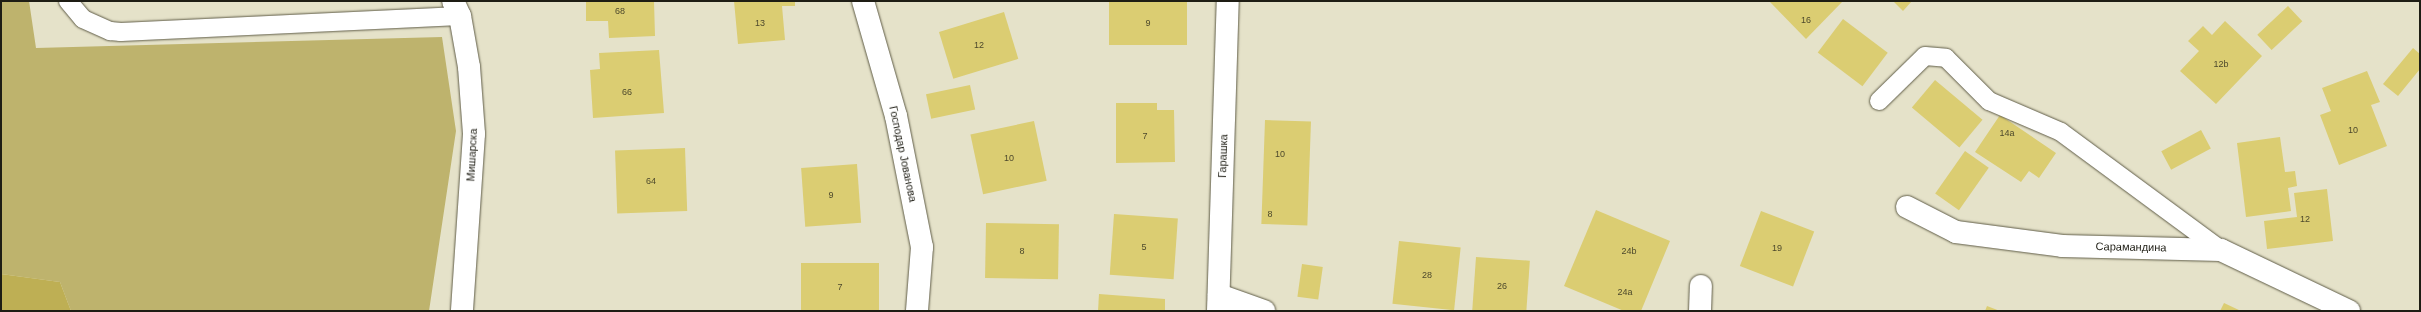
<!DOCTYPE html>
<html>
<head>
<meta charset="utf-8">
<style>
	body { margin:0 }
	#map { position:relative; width:2421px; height:312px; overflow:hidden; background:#e5e2c9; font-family:Arial,sans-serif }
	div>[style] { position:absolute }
	.green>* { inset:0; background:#beb36d }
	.forest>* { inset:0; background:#beaf54 }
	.building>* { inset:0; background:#dbcd72; transform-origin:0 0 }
	.roads { filter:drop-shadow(0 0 1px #605d48) drop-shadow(0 0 1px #605d48) }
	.service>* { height:18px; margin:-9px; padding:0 9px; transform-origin:9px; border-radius:9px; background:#fff }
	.minor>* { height:22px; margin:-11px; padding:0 11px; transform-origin:11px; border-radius:11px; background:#fff }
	span { translate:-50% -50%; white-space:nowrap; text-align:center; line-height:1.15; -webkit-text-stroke:4px #fff; paint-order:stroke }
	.number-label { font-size:9px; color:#4d492c }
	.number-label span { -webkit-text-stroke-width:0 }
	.street-label { font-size:11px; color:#1e1d14 }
	.frame { position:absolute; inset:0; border:2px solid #1e1d14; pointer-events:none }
</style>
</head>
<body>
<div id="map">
	<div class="green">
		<i style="clip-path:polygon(1px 1px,29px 1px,36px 48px,442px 37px,456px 131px,429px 311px,71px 311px,60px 282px,1px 274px)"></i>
	</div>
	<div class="forest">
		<i style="clip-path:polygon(1px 274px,60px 282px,71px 311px,1px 311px)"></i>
	</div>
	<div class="building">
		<i style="clip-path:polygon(586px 1px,654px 1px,655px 36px,609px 38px,608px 21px,586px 21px)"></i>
		<i style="clip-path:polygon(734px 1px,795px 1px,795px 6px,782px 6px,785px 40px,738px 44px)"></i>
		<i style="left:1109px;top:1px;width:78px;height:44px"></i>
		<i style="clip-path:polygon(1769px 1px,1843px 1px,1806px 39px)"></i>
		<i style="clip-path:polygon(1893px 1px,1912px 1px,1903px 11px)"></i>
		<i style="left:2288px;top:6px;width:21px;height:42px;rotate:47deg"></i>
		<i style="left:1004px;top:12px;width:49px;height:68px;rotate:73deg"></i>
		<i style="left:1843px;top:19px;width:56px;height:42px;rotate:37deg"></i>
		<i style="clip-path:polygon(2225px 21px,2262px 56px,2216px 104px,2180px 71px,2199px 51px,2188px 41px,2203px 26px,2212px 35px)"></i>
		<i style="clip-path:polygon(2413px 48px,2420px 54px,2420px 69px,2398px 96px,2383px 84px)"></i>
		<i style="clip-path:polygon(659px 50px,664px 113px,593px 118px,590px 70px,600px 69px,599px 53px)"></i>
		<i style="clip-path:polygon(2367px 71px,2380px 102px,2371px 105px,2387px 146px,2339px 165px,2320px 115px,2331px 111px,2322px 88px)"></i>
		<i style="left:1935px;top:80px;width:62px;height:36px;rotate:40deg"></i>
		<i style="left:970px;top:85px;width:25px;height:45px;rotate:78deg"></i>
		<i style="clip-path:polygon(1116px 103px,1157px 103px,1157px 110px,1174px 110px,1175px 162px,1116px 163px)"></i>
		<i style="clip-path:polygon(2000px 115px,2056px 153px,2039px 178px,2029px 171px,2021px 182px,1975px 152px)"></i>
		<i style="left:1265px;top:120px;width:46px;height:104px;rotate:2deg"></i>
		<i style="left:1034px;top:121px;width:61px;height:65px;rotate:78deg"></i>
		<i style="left:2201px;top:130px;width:21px;height:45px;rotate:62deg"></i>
		<i style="clip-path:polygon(2280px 137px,2285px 172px,2295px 171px,2297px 186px,2288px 188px,2291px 211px,2246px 217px,2237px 143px)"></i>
		<i style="left:685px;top:148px;width:63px;height:70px;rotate:88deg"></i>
		<i style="left:1965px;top:151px;width:29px;height:52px;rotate:35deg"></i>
		<i style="left:857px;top:164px;width:59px;height:56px;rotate:86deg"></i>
		<i style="clip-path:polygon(2327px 189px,2333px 241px,2267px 249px,2264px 221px,2297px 217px,2294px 193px)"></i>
		<i style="clip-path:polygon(1596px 210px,1670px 241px,1641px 311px,1624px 311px,1564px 286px)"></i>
		<i style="left:1761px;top:211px;width:57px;height:59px;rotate:21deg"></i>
		<i style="left:1114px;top:214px;width:64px;height:61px;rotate:4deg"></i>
		<i style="left:986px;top:223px;width:73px;height:55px;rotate:1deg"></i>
		<i style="left:1399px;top:241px;width:62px;height:63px;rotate:6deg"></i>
		<i style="left:1476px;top:257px;width:54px;height:54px;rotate:4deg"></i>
		<i style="left:801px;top:263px;width:78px;height:48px"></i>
		<i style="left:1302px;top:264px;width:21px;height:33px;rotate:8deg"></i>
		<i style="clip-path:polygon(1099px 294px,1165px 299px,1165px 311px,1098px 311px)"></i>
		<i style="clip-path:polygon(2224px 303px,2241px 311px,2220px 311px)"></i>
		<i style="clip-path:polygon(1987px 306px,2000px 311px,1985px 311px)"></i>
	</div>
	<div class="roads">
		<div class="service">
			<i style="left:68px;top:1px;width:23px;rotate:50deg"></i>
			<i style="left:83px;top:19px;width:30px;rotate:24deg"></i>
			<i style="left:110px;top:31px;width:11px;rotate:5deg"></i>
			<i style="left:121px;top:32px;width:339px;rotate:-2.7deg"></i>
			<i style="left:1879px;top:101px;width:64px;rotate:-44.4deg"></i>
			<i style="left:1925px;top:56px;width:21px;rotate:5deg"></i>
			<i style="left:1946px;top:58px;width:61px;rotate:45deg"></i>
			<i style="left:1989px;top:101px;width:78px;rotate:23.3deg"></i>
			<i style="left:2061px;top:132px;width:199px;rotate:36.4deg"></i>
		</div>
		<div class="minor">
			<i style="left:453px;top:1px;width:17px;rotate:65deg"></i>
			<i style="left:460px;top:16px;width:52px;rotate:80deg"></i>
			<i style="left:469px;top:67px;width:67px;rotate:85.7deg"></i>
			<i style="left:474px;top:134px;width:177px;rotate:93.9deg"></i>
			<i style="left:863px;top:1px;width:120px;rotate:74deg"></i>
			<i style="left:896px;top:116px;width:134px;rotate:78.8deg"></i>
			<i style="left:922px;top:247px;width:64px;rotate:94.5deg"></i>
			<i style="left:1907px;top:207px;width:55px;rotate:27deg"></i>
			<i style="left:1956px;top:232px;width:107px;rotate:7.5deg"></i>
			<i style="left:2062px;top:246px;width:159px;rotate:1.4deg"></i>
			<i style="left:2221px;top:250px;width:142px;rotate:25.5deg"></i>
			<i style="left:1219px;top:295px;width:48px;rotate:19.6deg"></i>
			<i style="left:1218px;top:311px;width:310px;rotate:-88.2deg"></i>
			<i style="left:1700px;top:311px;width:25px;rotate:-88deg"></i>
		</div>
	</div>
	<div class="number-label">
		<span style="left:620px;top:11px">68</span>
		<span style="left:1806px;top:20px">16</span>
		<span style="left:760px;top:23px">13</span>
		<span style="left:1148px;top:23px">9</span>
		<span style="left:979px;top:45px">12</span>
		<span style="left:2221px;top:64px">12b</span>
		<span style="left:627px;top:92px">66</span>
		<span style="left:2353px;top:130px">10</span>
		<span style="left:2007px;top:133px">14a</span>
		<span style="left:1145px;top:136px">7</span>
		<span style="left:1280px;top:154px">10</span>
		<span style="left:1009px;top:158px">10</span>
		<span style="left:651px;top:181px">64</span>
		<span style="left:831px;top:195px">9</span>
		<span style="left:1270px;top:214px">8</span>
		<span style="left:2305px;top:219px">12</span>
		<span style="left:1144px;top:247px">5</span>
		<span style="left:1777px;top:248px">19</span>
		<span style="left:1022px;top:251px">8</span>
		<span style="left:1629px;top:251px">24b</span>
		<span style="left:1427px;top:275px">28</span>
		<span style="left:1502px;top:286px">26</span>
		<span style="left:840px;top:287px">7</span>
		<span style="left:1625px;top:292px">24a</span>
	</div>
	<div class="street-label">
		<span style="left:903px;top:154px;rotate:78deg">Господар Јованова</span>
		<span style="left:472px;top:155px;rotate:-87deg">Мишарска</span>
		<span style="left:1223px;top:156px;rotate:-88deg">Гарашка</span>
		<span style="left:2131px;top:247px;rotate:1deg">Сарамандина</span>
	</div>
	<div class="frame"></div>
</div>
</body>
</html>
